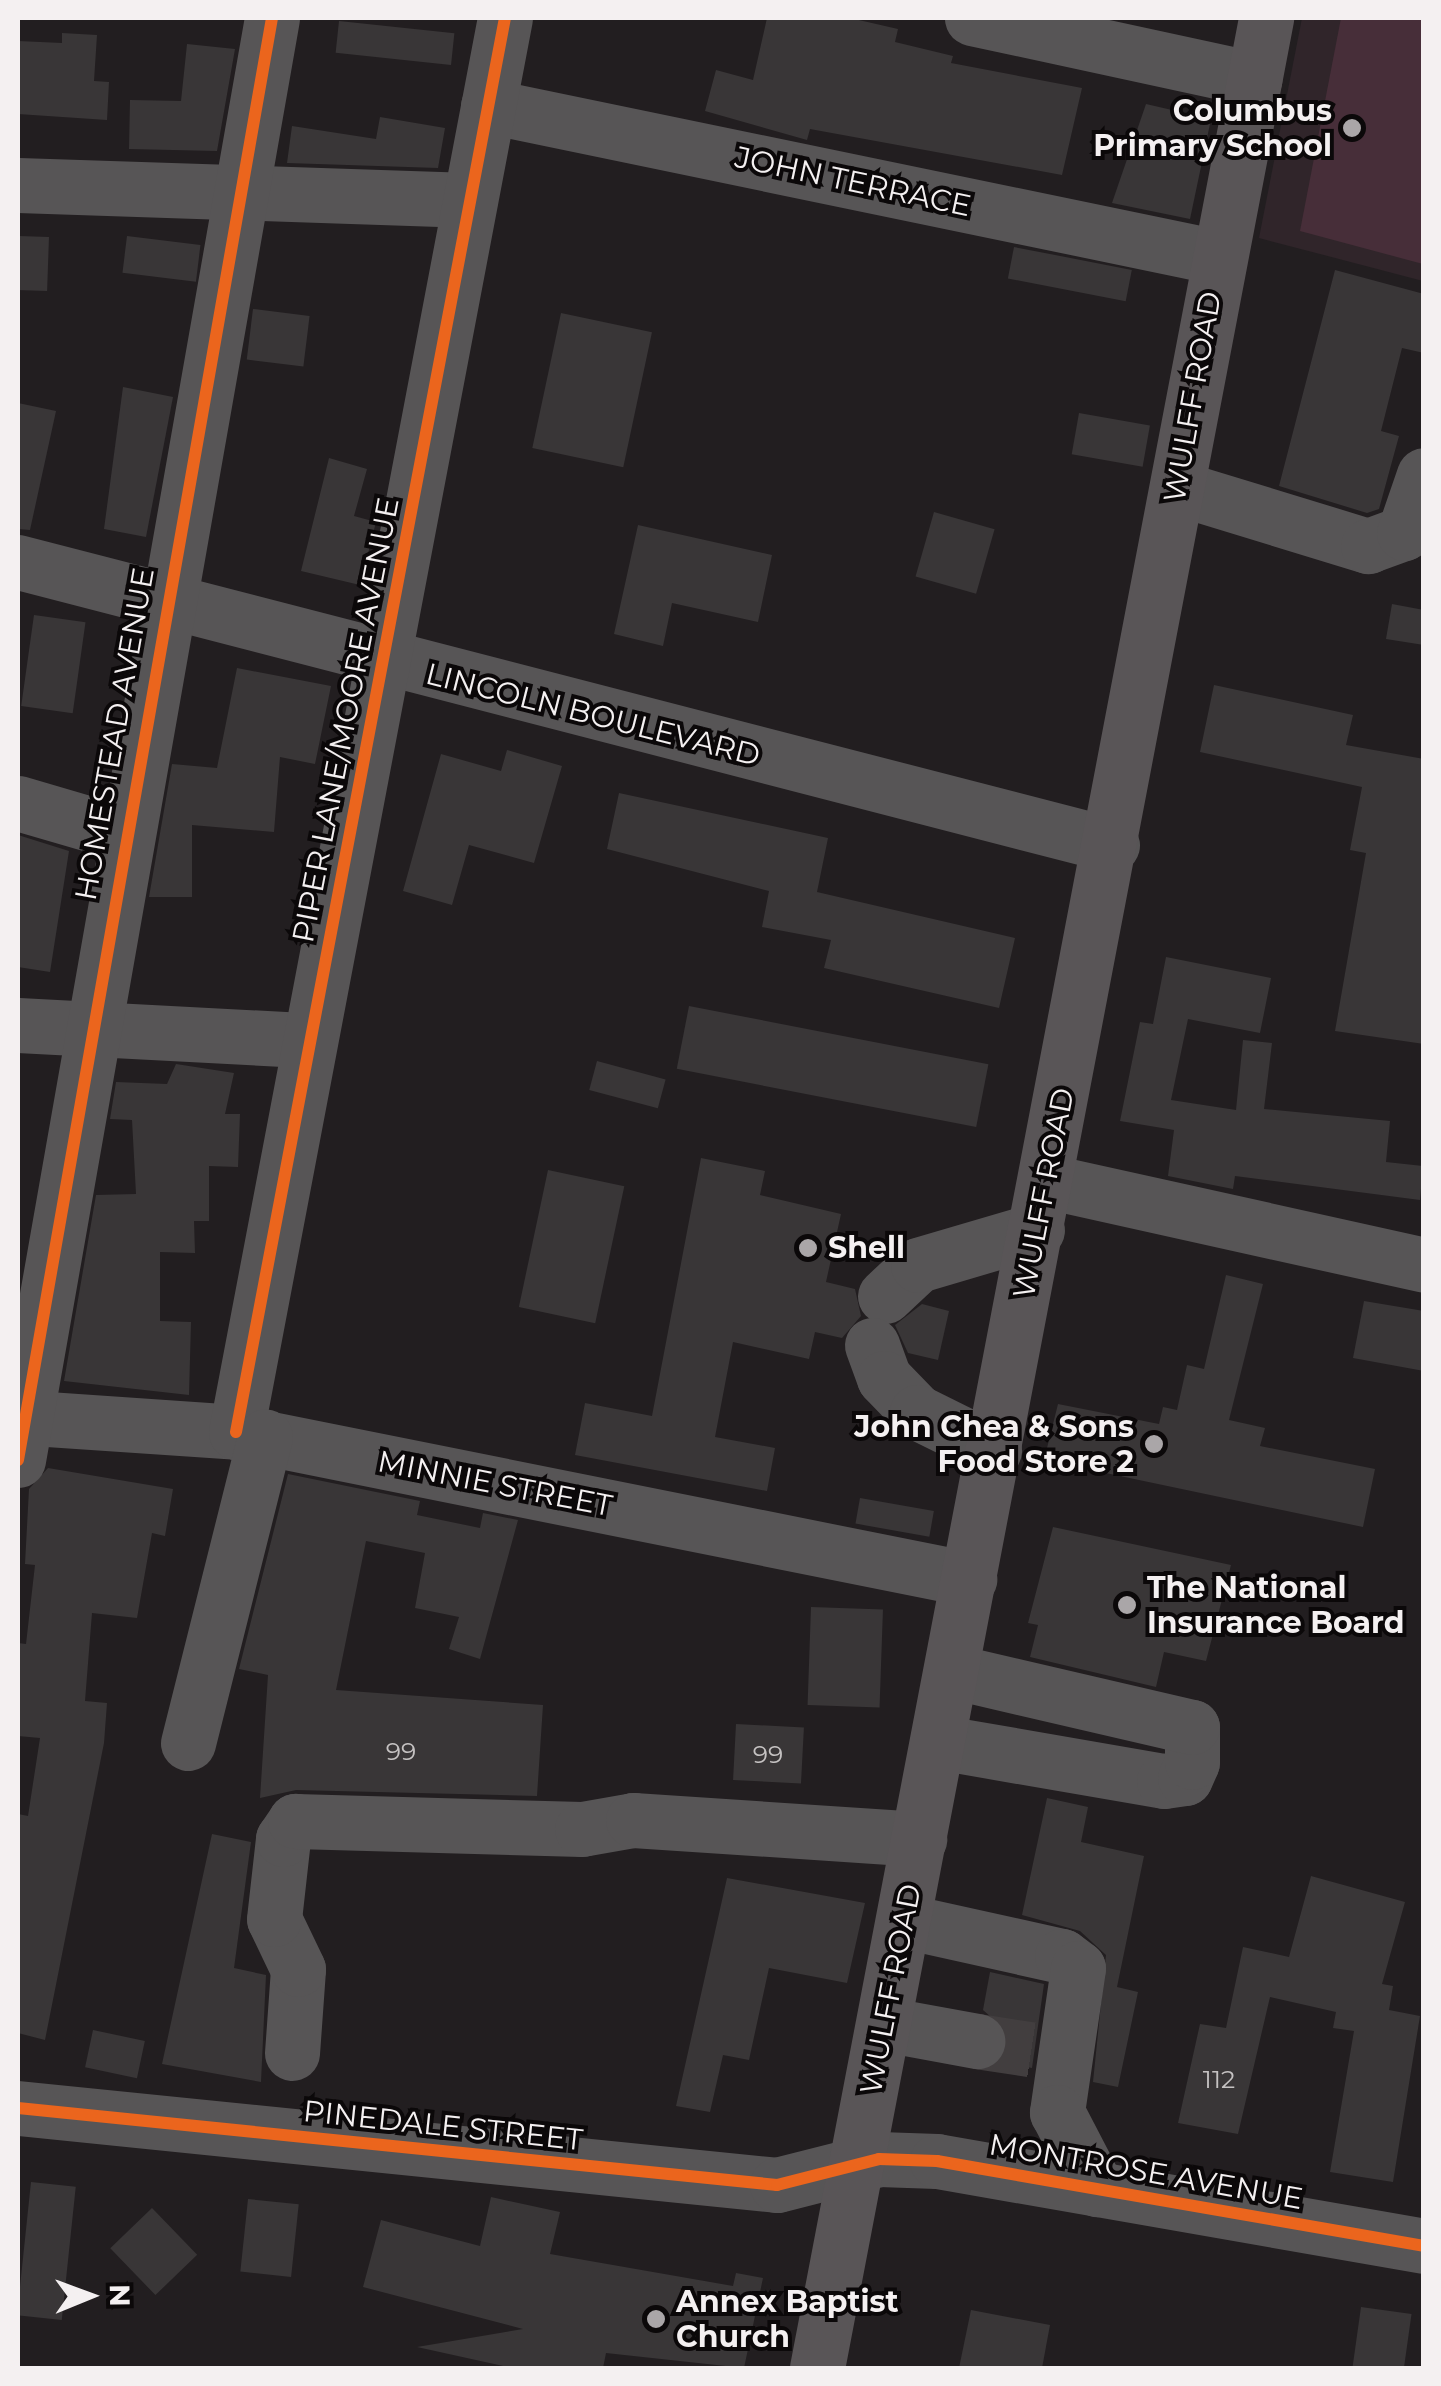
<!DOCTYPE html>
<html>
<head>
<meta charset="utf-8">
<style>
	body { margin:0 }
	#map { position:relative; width:1441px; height:2386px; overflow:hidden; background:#221e20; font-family:Montserrat,sans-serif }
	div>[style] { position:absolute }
	.built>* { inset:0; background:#30252a }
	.green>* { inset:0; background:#472e39 }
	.building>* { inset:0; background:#393637; transform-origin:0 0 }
	.minor-tunnel>* { height:55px; margin-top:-27.5px; transform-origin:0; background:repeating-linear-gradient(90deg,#423e3f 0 55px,transparent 0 83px) }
	.minor>* { height:55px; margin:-27.5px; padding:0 27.5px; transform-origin:27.5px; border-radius:27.5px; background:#575556 }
	.major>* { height:55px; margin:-27.5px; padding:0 27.5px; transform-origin:27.5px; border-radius:27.5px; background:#595557 }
	.cycleway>* { height:12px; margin:-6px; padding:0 6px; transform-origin:6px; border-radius:6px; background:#eb651d }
	.dots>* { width:28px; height:28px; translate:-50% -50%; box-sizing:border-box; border:5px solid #0b0809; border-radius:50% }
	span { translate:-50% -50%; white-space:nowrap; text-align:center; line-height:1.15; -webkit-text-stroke:8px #0b0809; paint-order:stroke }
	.number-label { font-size:25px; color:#c5c2c2 }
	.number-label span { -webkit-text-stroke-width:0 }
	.poi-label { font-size:30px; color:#f4f0f1; font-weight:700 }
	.right { translate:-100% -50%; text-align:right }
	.left { translate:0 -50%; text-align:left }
	.street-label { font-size:30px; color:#f4f0f1 }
	.frame { position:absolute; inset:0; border:20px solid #f4f0f1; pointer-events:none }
	.north { position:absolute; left:40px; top:2246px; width:100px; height:100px; -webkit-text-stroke:8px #0b0809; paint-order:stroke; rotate:89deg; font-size:28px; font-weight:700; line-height:40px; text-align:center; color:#f4f0f1 }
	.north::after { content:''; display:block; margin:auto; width:35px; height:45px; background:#f4f0f1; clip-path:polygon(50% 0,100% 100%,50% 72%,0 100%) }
</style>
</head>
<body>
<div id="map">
	<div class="built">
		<i style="clip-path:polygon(1302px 18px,1423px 18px,1423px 281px,1259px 238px)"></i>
	</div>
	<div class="green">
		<i style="clip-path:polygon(1341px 18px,1423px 18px,1423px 264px,1300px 231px)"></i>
	</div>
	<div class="building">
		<i style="clip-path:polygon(767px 18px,850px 18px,898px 29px,895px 42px,953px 56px,951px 63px,1082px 88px,1062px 175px,810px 129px,807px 140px,705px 111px,716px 70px,753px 80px)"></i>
		<i style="left:339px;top:21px;width:116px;height:32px;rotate:6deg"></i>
		<i style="clip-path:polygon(62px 33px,97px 35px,94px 81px,109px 82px,107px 120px,18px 114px,18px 41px,62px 43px)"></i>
		<i style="clip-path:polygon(187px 44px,235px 49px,217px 151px,129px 149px,130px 100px,181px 101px)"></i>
		<i style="clip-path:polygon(1146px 104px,1211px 119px,1190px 219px,1112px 203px)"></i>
		<i style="clip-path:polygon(380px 117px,445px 128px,438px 168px,287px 163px,292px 126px,376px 139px)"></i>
		<i style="left:19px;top:236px;width:30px;height:54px;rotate:2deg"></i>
		<i style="left:127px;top:236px;width:74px;height:37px;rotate:7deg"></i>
		<i style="left:1014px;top:247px;width:120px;height:32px;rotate:11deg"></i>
		<i style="clip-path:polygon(1335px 270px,1424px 294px,1424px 353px,1402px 348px,1381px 431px,1399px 436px,1379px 509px,1367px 513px,1279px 486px)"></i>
		<i style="left:253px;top:309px;width:57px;height:51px;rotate:7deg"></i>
		<i style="left:561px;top:313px;width:93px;height:138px;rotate:12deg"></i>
		<i style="clip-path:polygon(123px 387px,173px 397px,146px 537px,104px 529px)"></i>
		<i style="clip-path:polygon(18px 403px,56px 411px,30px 530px,18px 529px)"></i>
		<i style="left:1079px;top:413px;width:72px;height:42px;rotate:10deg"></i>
		<i style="clip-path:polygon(329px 458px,367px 469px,354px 516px,376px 522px,360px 585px,301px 571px)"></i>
		<i style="left:934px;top:512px;width:63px;height:67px;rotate:16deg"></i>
		<i style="clip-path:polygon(638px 525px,772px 555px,758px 622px,672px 603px,663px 646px,614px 634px)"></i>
		<i style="clip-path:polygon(1392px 604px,1424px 610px,1424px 645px,1386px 639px)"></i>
		<i style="left:34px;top:615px;width:52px;height:92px;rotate:8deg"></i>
		<i style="clip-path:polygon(237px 668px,331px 686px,315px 764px,280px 757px,274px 832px,192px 825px,192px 897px,149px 897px,172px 764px,217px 768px)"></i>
		<i style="clip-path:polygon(1214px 685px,1353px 715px,1346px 745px,1424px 759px,1424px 1044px,1335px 1031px,1366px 853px,1350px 850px,1362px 787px,1200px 752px)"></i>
		<i style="clip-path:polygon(507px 750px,562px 766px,534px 863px,469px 845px,452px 905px,403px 891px,441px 754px,501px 771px)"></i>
		<i style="clip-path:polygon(619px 793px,828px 838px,817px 892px,1015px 938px,999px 1008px,824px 968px,831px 940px,762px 927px,769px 891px,607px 849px)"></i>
		<i style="clip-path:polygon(18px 835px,69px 851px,50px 972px,18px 967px)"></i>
		<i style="clip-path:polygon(1166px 957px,1271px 978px,1260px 1033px,1188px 1019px,1171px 1100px,1236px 1110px,1243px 1040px,1272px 1043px,1264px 1109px,1390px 1121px,1386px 1162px,1423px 1166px,1420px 1200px,1235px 1176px,1233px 1189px,1168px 1176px,1174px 1130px,1120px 1121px,1140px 1022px,1153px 1024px)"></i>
		<i style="left:689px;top:1006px;width:305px;height:64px;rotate:11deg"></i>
		<i style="left:597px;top:1061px;width:71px;height:30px;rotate:15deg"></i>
		<i style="clip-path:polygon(176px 1064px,234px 1073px,225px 1114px,240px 1114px,238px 1167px,209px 1166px,209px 1221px,194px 1221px,195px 1253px,160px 1252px,160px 1321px,191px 1322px,189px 1395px,64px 1381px,96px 1195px,136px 1194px,132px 1120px,110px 1119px,116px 1082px,167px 1084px)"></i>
		<i style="clip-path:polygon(701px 1158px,765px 1171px,760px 1195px,841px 1214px,826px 1282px,855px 1289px,861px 1316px,842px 1338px,815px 1332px,809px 1359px,733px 1342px,715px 1437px,775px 1448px,767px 1491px,575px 1455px,585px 1403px,652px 1416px)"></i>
		<i style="left:548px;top:1170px;width:78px;height:140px;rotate:12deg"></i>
		<i style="clip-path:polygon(1226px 1275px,1263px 1284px,1229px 1420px,1265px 1428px,1260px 1446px,1375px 1469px,1363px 1527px,1044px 1460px,1058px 1404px,1159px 1424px,1163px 1407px,1177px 1410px,1187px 1365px,1204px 1369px)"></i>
		<i style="clip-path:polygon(1364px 1301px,1424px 1311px,1424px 1371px,1353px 1358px)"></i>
		<i style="clip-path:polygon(922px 1304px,949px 1311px,938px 1360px,908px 1353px,895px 1325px)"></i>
		<i style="clip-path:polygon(48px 1468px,173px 1489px,165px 1536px,152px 1533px,137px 1618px,92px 1613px,85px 1701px,107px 1703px,104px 1743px,45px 2040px,18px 2033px,18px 1814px,28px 1816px,40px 1738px,18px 1736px,18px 1643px,26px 1644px,35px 1565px,25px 1564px,29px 1489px)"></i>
		<i style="clip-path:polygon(288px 1474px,420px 1501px,417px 1515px,480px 1528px,483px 1513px,518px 1520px,480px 1659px,449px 1649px,459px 1617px,415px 1608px,425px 1553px,366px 1541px,336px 1690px,543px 1705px,537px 1796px,296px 1790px,260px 1798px,268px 1675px,239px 1669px)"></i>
		<i style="left:860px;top:1498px;width:75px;height:26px;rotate:10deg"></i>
		<i style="clip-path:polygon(1053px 1527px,1231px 1565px,1206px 1661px,1164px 1652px,1156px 1687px,1030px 1657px,1038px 1625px,1028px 1623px)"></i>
		<i style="left:811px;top:1607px;width:72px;height:98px;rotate:2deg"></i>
		<i style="left:736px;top:1724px;width:68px;height:56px;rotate:3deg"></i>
		<i style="clip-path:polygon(1047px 1798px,1088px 1807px,1081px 1842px,1144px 1856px,1117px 1987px,1138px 1992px,1118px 2087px,1093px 2082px,1106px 1955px,1080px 1931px,1022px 1915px)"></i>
		<i style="clip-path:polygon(212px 1834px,251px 1842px,234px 1968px,266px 1975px,261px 2082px,162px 2064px)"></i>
		<i style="clip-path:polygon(1311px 1876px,1405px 1902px,1382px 1984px,1393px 1986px,1389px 2010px,1420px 2016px,1393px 2182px,1330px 2172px,1354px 2031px,1333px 2028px,1336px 2012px,1270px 1997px,1238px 2134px,1178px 2123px,1200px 2024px,1226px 2028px,1243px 1947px,1289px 1957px)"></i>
		<i style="clip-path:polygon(727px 1878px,865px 1903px,847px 1983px,769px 1968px,749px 2060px,723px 2055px,710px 2112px,676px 2106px)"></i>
		<i style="clip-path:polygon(990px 1972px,1044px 1984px,1032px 2068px,1000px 2062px,1007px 2031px,983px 2010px)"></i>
		<i style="left:93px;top:2030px;width:53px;height:38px;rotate:12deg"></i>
		<i style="left:31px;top:2182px;width:45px;height:134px;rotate:6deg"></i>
		<i style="clip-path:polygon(491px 2197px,560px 2212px,550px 2254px,733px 2286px,736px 2273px,763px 2278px,744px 2368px,606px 2353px,603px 2368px,512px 2368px,417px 2347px,523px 2329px,363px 2287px,381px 2220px,480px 2246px)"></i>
		<i style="left:248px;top:2199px;width:51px;height:73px;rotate:6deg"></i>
		<i style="left:152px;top:2208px;width:65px;height:58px;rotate:46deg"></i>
		<i style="left:1361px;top:2307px;width:51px;height:62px;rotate:8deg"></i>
		<i style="clip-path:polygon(971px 2310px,1050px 2325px,1042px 2368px,959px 2368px)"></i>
	</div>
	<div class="minor-tunnel">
		<i style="left:977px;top:2041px;width:73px;rotate:8.7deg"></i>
	</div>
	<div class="minor">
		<i style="left:972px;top:18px;width:289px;rotate:12.2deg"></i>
		<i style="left:488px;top:106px;width:745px;rotate:11.69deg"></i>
		<i style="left:18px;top:185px;width:452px;rotate:1.9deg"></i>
		<i style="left:1178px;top:488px;width:199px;rotate:17deg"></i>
		<i style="left:1368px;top:546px;width:38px;rotate:-20deg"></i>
		<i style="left:1404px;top:533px;width:61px;rotate:-71deg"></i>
		<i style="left:18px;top:562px;width:1130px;rotate:14.5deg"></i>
		<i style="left:18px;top:803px;width:110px;rotate:16.3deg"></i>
		<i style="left:18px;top:1025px;width:290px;rotate:3deg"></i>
		<i style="left:1046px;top:1181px;width:387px;rotate:12.5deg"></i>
		<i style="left:885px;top:1296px;width:45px;rotate:-43.2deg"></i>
		<i style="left:918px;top:1265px;width:124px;rotate:-16.4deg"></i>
		<i style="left:872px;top:1345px;width:35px;rotate:70deg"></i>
		<i style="left:884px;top:1378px;width:47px;rotate:45.9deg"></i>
		<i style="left:917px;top:1412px;width:86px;rotate:26.3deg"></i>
		<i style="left:18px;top:1417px;width:219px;rotate:3.9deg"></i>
		<i style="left:236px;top:1432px;width:748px;rotate:11.34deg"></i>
		<i style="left:236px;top:1432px;width:1439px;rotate:-79.23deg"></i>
		<i style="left:18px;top:1460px;width:1464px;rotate:-80.01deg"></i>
		<i style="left:938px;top:1742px;width:229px;rotate:9.8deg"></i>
		<i style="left:1164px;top:1781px;width:21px;rotate:-8deg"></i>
		<i style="left:1185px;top:1778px;width:17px;rotate:-66deg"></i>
		<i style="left:1192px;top:1762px;width:35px;rotate:-90deg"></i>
		<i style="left:1192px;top:1727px;width:246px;rotate:-166.9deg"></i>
		<i style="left:188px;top:1743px;width:316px;rotate:-75.9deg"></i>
		<i style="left:904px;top:1921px;width:162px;rotate:12.5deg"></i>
		<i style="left:1062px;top:1956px;width:20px;rotate:37deg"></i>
		<i style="left:1078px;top:1968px;width:146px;rotate:98.3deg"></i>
		<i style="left:1057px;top:2112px;width:87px;rotate:62.5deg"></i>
		<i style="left:884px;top:2024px;width:95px;rotate:10.4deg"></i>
		<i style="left:292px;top:2053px;width:84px;rotate:-85.9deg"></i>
		<i style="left:298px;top:1969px;width:55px;rotate:-115.6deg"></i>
		<i style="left:274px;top:1919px;width:81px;rotate:-83.6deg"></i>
		<i style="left:283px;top:1839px;width:22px;rotate:-56deg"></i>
		<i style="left:295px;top:1821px;width:287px;rotate:1.6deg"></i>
		<i style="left:582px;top:1829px;width:52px;rotate:-10deg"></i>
		<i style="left:633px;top:1820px;width:287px;rotate:3.8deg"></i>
		<i style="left:18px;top:2108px;width:763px;rotate:5.79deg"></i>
		<i style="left:777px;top:2185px;width:105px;rotate:-14.3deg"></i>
		<i style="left:879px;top:2159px;width:58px;rotate:2deg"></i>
		<i style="left:937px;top:2161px;width:494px;rotate:9.9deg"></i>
	</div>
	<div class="major">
		<i style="left:817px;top:2368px;width:2393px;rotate:-79.18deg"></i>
	</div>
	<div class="cycleway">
		<i style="left:236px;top:1432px;width:1439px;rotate:-79.23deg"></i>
		<i style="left:18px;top:1460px;width:1464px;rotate:-80.01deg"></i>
		<i style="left:18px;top:2108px;width:763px;rotate:5.79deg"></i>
		<i style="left:777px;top:2185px;width:105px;rotate:-14.3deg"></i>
		<i style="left:879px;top:2159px;width:58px;rotate:2deg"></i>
		<i style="left:937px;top:2161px;width:494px;rotate:9.9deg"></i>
	</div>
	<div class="dots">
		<i style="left:1352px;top:128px;background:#aaa6a8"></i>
		<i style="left:808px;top:1248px;background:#aaa6a8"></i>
		<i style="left:1154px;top:1444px;background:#aaa6a8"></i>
		<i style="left:1127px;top:1605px;background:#aaa6a8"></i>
		<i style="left:656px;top:2319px;background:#aaa6a8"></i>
	</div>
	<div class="number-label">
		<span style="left:401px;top:1751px">99</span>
		<span style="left:768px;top:1754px">99</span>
		<span style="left:1219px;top:2079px">112</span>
	</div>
	<div class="poi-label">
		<span class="right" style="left:1332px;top:128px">Columbus<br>Primary School</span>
		<span class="left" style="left:828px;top:1248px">Shell</span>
		<span class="right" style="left:1134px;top:1444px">John Chea &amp; Sons<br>Food Store 2</span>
		<span class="left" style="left:1147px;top:1605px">The National<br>Insurance Board</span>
		<span class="left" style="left:676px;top:2319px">Annex Baptist<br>Church</span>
	</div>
	<div class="street-label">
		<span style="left:853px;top:182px;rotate:12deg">JOHN TERRACE</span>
		<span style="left:1193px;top:397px;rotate:-80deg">WULFF ROAD</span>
		<span style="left:593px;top:715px;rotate:14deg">LINCOLN BOULEVARD</span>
		<span style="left:346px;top:720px;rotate:-79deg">PIPER LANE/MOORE AVENUE</span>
		<span style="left:115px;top:734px;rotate:-80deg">HOMESTEAD AVENUE</span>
		<span style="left:1044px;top:1193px;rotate:-79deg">WULFF ROAD</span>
		<span style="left:495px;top:1484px;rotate:11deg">MINNIE STREET</span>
		<span style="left:891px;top:1989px;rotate:-79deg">WULFF ROAD</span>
		<span style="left:443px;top:2126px;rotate:6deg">PINEDALE STREET</span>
		<span style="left:1146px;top:2172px;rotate:10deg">MONTROSE AVENUE</span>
	</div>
	<div class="frame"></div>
	<div class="north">N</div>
</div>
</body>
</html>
